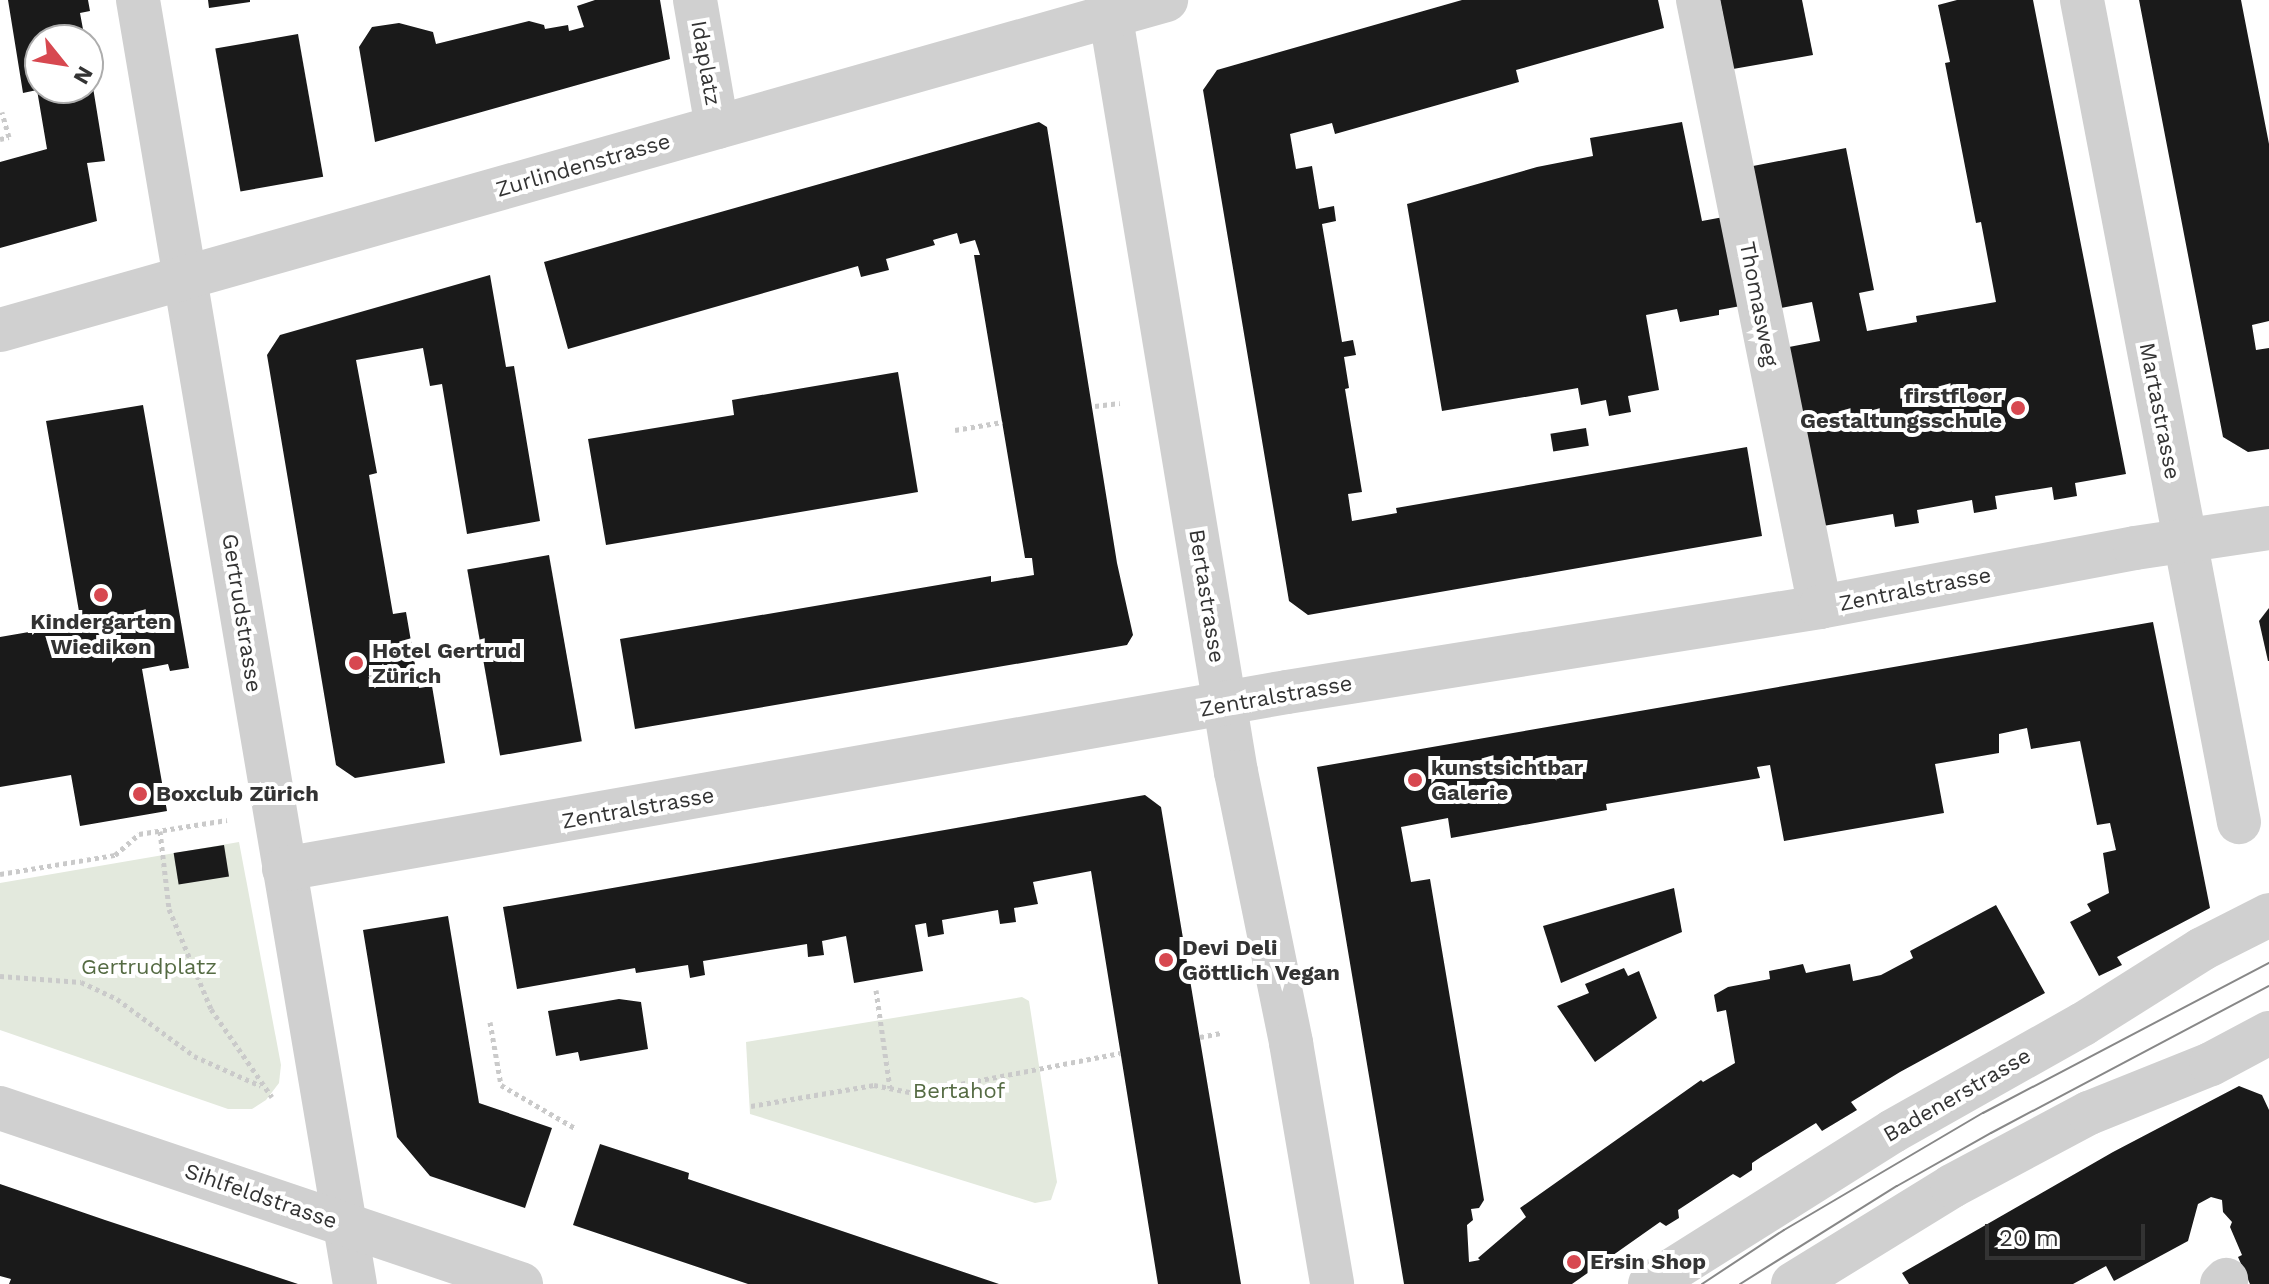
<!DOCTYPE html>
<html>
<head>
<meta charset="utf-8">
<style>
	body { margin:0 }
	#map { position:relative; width:2269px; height:1284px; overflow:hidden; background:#fff; font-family:"Work Sans",sans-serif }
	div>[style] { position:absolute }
	.green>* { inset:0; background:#e3e9dd }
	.building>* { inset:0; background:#1a1a1a; transform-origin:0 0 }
	.path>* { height:5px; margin-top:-2.5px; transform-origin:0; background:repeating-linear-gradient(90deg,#cacaca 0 4px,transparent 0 8px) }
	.minor>* { height:44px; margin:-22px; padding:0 22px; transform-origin:22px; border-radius:22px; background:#d0d0d0 }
	.tram>* { height:2px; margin:-1px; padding:0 1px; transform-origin:1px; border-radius:1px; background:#888 }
	.dots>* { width:22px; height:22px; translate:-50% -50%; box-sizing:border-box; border:4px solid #fff; border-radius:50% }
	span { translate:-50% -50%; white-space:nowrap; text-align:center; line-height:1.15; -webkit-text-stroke:8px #fff; paint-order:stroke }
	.street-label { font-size:22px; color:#333 }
	.poi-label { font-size:22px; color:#333; font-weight:700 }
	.right { translate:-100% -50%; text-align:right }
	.left { translate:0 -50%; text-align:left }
	.park-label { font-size:22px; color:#556b43 }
	.north { position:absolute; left:24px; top:24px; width:80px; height:80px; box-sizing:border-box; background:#fff; border:2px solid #adadad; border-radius:50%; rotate:120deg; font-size:22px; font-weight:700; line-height:32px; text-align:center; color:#333 }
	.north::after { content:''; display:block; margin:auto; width:28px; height:36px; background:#d74850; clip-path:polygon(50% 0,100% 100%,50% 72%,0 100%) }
	.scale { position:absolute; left:1985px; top:1224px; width:160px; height:36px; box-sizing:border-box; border:4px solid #333; border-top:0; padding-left:10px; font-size:24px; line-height:28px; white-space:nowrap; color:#333; -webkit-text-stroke:6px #fff; paint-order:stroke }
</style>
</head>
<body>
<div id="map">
	<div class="green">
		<i style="clip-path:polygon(239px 842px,281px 1065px,279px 1083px,266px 1100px,252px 1109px,228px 1109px,0 1030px,0 883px)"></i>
		<i style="clip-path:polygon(1022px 997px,1029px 1001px,1057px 1182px,1051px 1200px,1035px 1203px,750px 1114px,746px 1042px)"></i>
	</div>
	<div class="building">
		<i style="clip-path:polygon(8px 0,88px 0,90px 11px,80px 13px,85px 40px,40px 40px,40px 88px,88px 88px,90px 69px,105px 161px,87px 163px,97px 221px,0 248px,0 162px,47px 149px,37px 90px,23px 93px)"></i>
		<i style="clip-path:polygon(208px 0,250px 0,250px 2px,209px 8px)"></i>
		<i style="clip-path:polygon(595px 0,660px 0,670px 59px,375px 142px,359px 47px,372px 27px,399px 23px,433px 32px,436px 44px,529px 21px,544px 25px,545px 29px,568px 25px,569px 31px,584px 27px,577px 6px)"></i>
		<i style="clip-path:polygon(1462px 0,1658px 0,1664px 28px,1516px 70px,1519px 82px,1335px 134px,1332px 123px,1290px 134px,1296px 169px,1312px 166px,1319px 209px,1334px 206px,1336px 221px,1322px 224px,1342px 342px,1353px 340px,1356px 355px,1344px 357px,1349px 388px,1345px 389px,1362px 492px,1348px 494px,1352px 521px,1397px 513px,1396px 508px,1747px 447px,1762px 536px,1308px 615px,1289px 601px,1203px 90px,1217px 70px)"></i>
		<i style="clip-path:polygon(1720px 0,1802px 0,1813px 55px,1733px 69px)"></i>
		<i style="clip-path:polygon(1957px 0,2033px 0,2126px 474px,2075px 483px,2077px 496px,2054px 500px,2052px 487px,1995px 496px,1997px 509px,1974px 513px,1972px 500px,1917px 510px,1919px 523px,1895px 527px,1893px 514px,1823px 526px,1789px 347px,1820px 341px,1812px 302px,1781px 308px,1753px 166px,1846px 148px,1874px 290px,1859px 293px,1867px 331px,1917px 322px,1916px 316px,1996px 302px,1981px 222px,1976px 223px,1945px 63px,1950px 62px,1938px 5px)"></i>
		<i style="clip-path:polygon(2139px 0,2241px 0,2269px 144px,2269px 321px,2252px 325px,2256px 350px,2269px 348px,2269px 449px,2248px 452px,2223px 437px)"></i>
		<i style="left:298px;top:34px;width:145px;height:84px;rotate:80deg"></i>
		<i style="clip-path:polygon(1039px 122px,1047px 127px,1117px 563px,1133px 635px,1127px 645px,635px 729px,620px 639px,991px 576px,991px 582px,1034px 575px,1032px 558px,1025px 558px,974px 255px,980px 255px,975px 240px,960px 244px,957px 233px,933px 240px,935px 245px,886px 259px,889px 270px,861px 277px,858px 266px,568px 349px,544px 262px)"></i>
		<i style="clip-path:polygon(1682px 122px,1702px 221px,1729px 216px,1746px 305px,1719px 310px,1719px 315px,1680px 322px,1677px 309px,1646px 315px,1659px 390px,1628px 396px,1631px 412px,1609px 416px,1606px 400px,1581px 405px,1578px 388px,1442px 411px,1407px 204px,1537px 167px,1593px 156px,1590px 138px)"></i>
		<i style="clip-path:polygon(490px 275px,506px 367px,514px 366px,540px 521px,467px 534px,442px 384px,430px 386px,423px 348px,356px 360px,377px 473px,369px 475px,393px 614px,406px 612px,419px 688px,432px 686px,445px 763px,355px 778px,336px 765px,267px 355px,280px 335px)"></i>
		<i style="clip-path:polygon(898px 372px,918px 492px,606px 545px,588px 439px,734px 415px,732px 400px)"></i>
		<i style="clip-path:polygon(143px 405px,189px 668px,170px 671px,168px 664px,142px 669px,167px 811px,80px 826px,71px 775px,0 787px,0 637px,81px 623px,46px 421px)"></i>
		<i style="left:1586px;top:428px;width:18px;height:36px;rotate:81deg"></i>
		<i style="left:549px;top:555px;width:189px;height:83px;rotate:80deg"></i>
		<i style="clip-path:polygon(2269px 608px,2269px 661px,2268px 661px,2259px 621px)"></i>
		<i style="clip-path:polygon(2153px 622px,2210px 908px,2117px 957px,2122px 965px,2099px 976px,2070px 922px,2091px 911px,2087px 904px,2109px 893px,2103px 853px,2116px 850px,2110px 823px,2097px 825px,2080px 741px,2031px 749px,2027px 728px,1999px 734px,1999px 753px,1935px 764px,1944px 813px,1784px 841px,1770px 765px,1757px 767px,1760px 778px,1606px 804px,1607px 810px,1451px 838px,1448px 818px,1401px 827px,1411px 882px,1430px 879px,1484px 1200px,1479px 1208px,1471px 1209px,1473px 1220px,1467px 1225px,1469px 1262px,1480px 1260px,1478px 1258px,1526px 1217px,1520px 1208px,1701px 1080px,1703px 1082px,1735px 1063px,1726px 1010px,1717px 1012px,1714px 995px,1728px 987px,1770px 979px,1769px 971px,1803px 964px,1806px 973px,1850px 964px,1853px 981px,1881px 975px,1913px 958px,1910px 951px,1996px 905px,2045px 993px,1900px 1072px,1851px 1102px,1857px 1110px,1822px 1131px,1816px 1123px,1761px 1157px,1752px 1163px,1752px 1170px,1740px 1178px,1733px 1174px,1678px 1210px,1679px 1218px,1666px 1226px,1660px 1222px,1572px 1284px,1404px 1284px,1317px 767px)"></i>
		<i style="clip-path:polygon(1145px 795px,1161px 807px,1241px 1284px,1158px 1284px,1091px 871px,1033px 882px,1038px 904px,1014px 908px,1016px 922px,1000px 924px,998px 910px,942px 920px,944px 934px,928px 937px,926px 923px,915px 925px,923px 971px,854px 983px,846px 936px,822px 941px,824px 955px,808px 957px,807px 944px,703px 961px,705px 975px,690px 978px,688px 965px,636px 973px,635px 968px,517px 989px,503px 907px)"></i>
		<i style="left:224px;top:845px;width:32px;height:51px;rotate:81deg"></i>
		<i style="clip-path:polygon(1674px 888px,1682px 932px,1561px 983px,1543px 926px)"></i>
		<i style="clip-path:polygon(448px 916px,479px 1103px,552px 1128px,525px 1208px,430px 1176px,397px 1137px,363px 930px)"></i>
		<i style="clip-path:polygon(1624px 968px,1628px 976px,1639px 971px,1657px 1018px,1595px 1062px,1557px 1006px,1589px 993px,1585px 984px)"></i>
		<i style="clip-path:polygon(619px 999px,641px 1002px,648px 1049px,580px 1061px,578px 1052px,556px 1056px,548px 1011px)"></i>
		<i style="clip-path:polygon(2239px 1086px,2262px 1095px,2269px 1110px,2269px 1284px,2250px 1284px,2238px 1257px,2242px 1255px,2230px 1227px,2232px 1222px,2223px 1212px,2222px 1200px,2211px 1197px,2198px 1204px,2188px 1241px,2114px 1281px,2106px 1266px,2073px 1284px,1909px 1284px,1902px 1273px,2113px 1152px)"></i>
		<i style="clip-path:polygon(600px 1144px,689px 1173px,688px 1179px,999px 1284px,748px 1284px,573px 1225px)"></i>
		<i style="clip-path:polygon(0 1184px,105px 1220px,298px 1284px,9px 1284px,11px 1279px,0 1276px)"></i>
	</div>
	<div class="path">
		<i style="left:0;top:139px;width:9px;rotate:-13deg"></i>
		<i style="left:9px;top:137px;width:26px;rotate:-106deg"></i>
		<i style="left:1095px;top:406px;width:25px;rotate:-7deg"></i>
		<i style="left:955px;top:430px;width:48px;rotate:-9.7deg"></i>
		<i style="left:160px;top:831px;width:79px;rotate:83.4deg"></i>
		<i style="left:169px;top:909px;width:108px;rotate:67.2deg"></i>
		<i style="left:211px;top:1009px;width:107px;rotate:55.3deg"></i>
		<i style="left:0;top:874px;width:117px;rotate:-9.4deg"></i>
		<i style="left:115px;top:855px;width:32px;rotate:-41deg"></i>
		<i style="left:139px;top:834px;width:89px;rotate:-9deg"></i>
		<i style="left:0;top:976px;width:81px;rotate:4.2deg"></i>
		<i style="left:81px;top:982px;width:40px;rotate:25deg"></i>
		<i style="left:117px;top:999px;width:96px;rotate:36.5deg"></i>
		<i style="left:194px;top:1056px;width:73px;rotate:24.1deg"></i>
		<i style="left:876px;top:990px;width:99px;rotate:81.9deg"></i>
		<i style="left:490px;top:1022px;width:64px;rotate:80.1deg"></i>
		<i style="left:501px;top:1085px;width:86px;rotate:30.2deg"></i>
		<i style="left:1200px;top:1037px;width:21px;rotate:-11deg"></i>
		<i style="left:751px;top:1106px;width:125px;rotate:-9.7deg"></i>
		<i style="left:874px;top:1085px;width:41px;rotate:11.3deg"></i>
		<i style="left:914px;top:1093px;width:210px;rotate:-11deg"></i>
	</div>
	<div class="minor">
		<i style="left:138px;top:0;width:1302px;rotate:80.41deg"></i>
		<i style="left:695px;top:0;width:129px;rotate:80.2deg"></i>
		<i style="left:1108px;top:0;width:783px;rotate:80.59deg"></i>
		<i style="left:1236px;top:772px;width:277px;rotate:78.5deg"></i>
		<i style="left:1291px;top:1043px;width:244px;rotate:80.3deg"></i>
		<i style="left:1698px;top:0;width:619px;rotate:78.64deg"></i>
		<i style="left:2082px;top:0;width:837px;rotate:79.19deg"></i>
		<i style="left:0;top:330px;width:1212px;rotate:-15.8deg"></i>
		<i style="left:284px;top:869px;width:1018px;rotate:-10.01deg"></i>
		<i style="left:1287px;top:692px;width:540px;rotate:-9.06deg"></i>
		<i style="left:1820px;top:607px;width:320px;rotate:-10.6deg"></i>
		<i style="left:2135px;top:548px;width:135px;rotate:-8.5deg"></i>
		<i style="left:0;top:1108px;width:550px;rotate:18.67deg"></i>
		<i style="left:1650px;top:1284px;width:287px;rotate:-32.2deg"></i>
		<i style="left:1893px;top:1131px;width:218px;rotate:-29.4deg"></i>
		<i style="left:2083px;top:1024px;width:141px;rotate:-32.2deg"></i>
		<i style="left:2202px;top:949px;width:75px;rotate:-26.9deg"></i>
		<i style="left:1793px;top:1284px;width:187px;rotate:-31.6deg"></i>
		<i style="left:1952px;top:1186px;width:155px;rotate:-28.1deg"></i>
		<i style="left:2089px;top:1113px;width:131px;rotate:-21.9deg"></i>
		<i style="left:2211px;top:1064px;width:66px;rotate:-28.1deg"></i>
		<i style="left:2222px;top:1284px;width:6px;rotate:-45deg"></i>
	</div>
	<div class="tram">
		<i style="left:1702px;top:1284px;width:98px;rotate:-33.4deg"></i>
		<i style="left:1784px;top:1230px;width:231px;rotate:-30.5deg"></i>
		<i style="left:1983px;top:1113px;width:323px;rotate:-27.7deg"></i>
		<i style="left:1740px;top:1284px;width:185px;rotate:-32deg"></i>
		<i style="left:1897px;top:1186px;width:108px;rotate:-29.4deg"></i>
		<i style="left:1991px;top:1133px;width:314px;rotate:-27.9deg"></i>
	</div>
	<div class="dots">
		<i style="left:2018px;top:408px;background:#d74850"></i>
		<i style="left:101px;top:595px;background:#d74850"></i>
		<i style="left:356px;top:663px;background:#d74850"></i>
		<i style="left:1415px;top:780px;background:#d74850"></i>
		<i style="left:140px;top:794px;background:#d74850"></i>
		<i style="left:1166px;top:960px;background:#d74850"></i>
		<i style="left:1574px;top:1262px;background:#d74850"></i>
	</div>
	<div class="street-label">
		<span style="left:706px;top:63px;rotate:80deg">Idaplatz</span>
		<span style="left:583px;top:165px;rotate:-16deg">Zurlindenstrasse</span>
		<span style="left:1759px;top:304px;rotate:79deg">Thomasweg</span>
		<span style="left:2160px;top:411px;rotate:79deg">Martastrasse</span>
		<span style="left:1915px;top:589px;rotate:-11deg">Zentralstrasse</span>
		<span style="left:1207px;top:596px;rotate:81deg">Bertastrasse</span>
		<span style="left:242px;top:613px;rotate:81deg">Gertrudstrasse</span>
		<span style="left:1276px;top:696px;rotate:-10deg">Zentralstrasse</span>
		<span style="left:638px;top:808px;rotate:-10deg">Zentralstrasse</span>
		<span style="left:1957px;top:1095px;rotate:-30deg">Badenerstrasse</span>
		<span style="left:261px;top:1196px;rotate:19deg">Sihlfeldstrasse</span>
	</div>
	<div class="poi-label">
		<span class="right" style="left:2002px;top:408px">firstfloor<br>Gestaltungsschule</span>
		<span style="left:101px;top:634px">Kindergarten<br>Wiedikon</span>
		<span class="left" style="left:372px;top:663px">Hotel Gertrud<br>Zürich</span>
		<span class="left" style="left:1431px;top:780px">kunstsichtbar<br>Galerie</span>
		<span class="left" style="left:156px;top:794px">Boxclub Zürich</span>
		<span class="left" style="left:1182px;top:960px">Devi Deli<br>Göttlich Vegan</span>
		<span class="left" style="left:1590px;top:1262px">Ersin Shop</span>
	</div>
	<div class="park-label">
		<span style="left:149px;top:967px">Gertrudplatz</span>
		<span style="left:959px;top:1091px">Bertahof</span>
	</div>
	<div class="north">N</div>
	<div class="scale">20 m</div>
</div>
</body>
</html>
